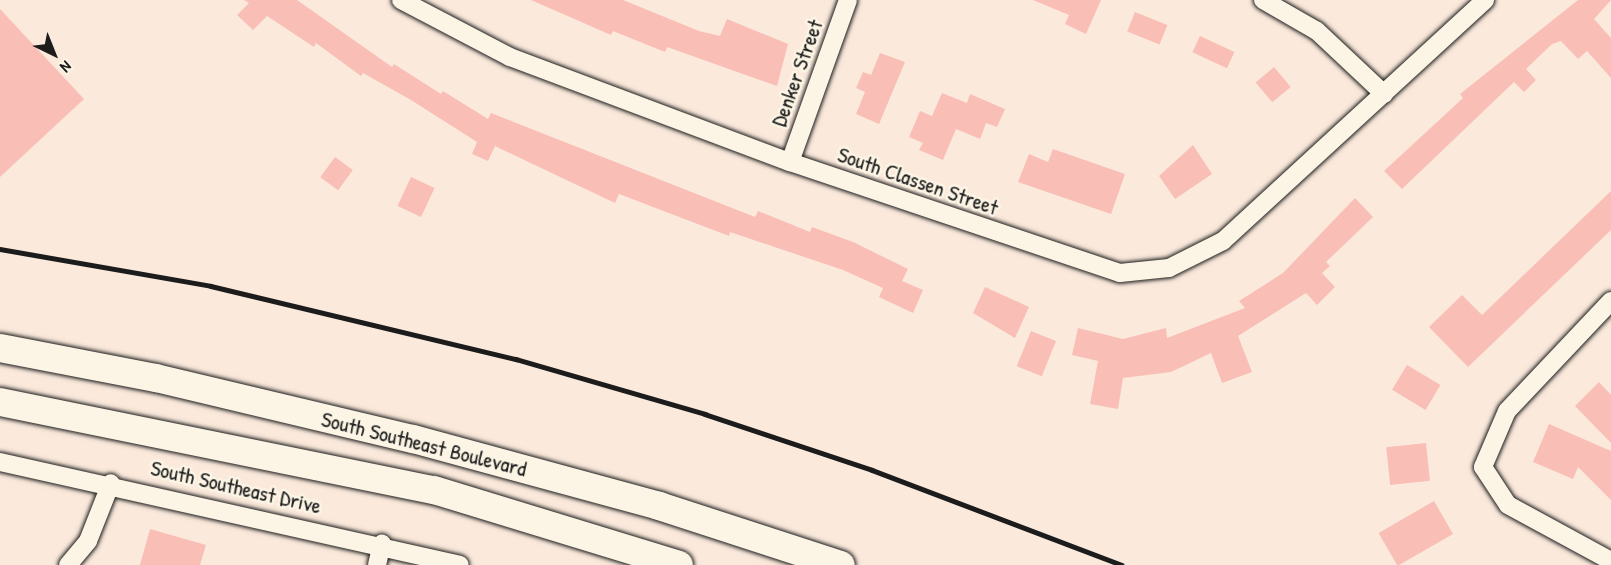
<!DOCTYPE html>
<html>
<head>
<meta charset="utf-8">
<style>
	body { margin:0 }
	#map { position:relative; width:1611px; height:565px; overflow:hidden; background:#fbeadc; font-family:"Patrick Hand",sans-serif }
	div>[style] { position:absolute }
	.building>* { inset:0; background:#f9beb6; transform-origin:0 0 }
	.roads { filter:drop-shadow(0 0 2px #1c1c1c) drop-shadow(0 0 2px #1c1c1c) }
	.street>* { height:18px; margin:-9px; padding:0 9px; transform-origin:9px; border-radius:9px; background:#fcf5e5 }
	.primary>* { height:28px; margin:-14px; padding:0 14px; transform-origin:14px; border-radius:14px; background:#fcf5e5 }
	.rail>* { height:4.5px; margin:-2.25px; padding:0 2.25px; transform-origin:2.25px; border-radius:2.25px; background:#1c1c1c }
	span { translate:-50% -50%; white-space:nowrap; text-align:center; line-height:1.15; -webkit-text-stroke:5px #fcf5e5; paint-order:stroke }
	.street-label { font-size:22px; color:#1c1c1c }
	.north { position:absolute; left:24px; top:24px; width:60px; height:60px; -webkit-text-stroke:4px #fcf5e5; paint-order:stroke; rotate:137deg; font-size:16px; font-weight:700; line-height:24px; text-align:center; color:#1c1c1c }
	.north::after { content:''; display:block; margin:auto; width:21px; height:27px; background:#1c1c1c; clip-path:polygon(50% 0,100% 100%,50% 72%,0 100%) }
</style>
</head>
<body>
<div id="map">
	<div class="building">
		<i style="clip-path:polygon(244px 0,297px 0,392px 67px,394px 64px,441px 94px,443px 91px,488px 119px,491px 113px,755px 217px,758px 211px,810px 232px,812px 227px,853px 242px,908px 269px,902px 281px,923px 290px,913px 313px,879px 297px,883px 288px,843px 270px,730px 232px,729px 236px,619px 194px,615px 203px,495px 146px,488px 161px,472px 154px,477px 142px,411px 100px,363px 73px,361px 76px,316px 43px,314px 47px,267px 16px,253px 30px,237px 15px,249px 3px)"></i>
		<i style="clip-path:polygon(531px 0,623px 0,699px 31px,720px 36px,727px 19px,788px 44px,777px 86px,667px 47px,665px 52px,613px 31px,611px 35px)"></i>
		<i style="clip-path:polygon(1033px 0,1101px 0,1086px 34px,1065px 24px,1069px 15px)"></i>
		<i style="clip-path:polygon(1578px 0,1611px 0,1594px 19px,1611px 38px,1611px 78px,1587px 51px,1578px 59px,1561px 41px,1552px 44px,1526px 69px,1536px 80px,1524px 92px,1514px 82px,1402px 189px,1384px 171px,1463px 98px,1460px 94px)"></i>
		<i style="clip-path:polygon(0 9px,84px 99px,0 177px)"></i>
		<i style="left:1135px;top:12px;width:35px;height:21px;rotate:22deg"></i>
		<i style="left:1200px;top:36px;width:38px;height:18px;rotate:25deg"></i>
		<i style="clip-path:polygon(880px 53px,905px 62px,879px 124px,856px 114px,865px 92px,856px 88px,863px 72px,871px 75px)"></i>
		<i style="left:1274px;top:67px;width:26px;height:24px;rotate:50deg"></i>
		<i style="clip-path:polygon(942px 93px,967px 103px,970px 94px,1005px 109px,997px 127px,986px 123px,980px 139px,956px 129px,943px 160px,919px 150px,923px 143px,909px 137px,920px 111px,932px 116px)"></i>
		<i style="clip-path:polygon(1193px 145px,1212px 174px,1175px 199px,1159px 176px)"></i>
		<i style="clip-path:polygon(1053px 149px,1125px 174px,1111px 214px,1018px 182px,1029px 154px,1048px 162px)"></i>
		<i style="left:335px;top:157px;width:22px;height:25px;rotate:36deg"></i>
		<i style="left:411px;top:177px;width:26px;height:32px;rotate:25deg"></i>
		<i style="clip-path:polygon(1611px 191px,1611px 230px,1468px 367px,1429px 327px,1462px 295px,1482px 315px)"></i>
		<i style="clip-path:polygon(1355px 198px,1373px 217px,1326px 262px,1330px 266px,1322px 273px,1335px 287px,1317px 305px,1306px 293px,1238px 336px,1252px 372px,1222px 383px,1211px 353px,1171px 372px,1123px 378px,1118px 409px,1090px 404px,1098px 361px,1072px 355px,1078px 328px,1123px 339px,1166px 328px,1167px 338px,1245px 308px,1239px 301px,1283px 273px)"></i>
		<i style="clip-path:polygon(985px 287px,1029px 307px,1015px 338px,973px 313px)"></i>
		<i style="left:1031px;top:331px;width:27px;height:38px;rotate:22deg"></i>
		<i style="left:1407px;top:365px;width:39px;height:29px;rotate:31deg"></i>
		<i style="clip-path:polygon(1599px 382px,1611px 395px,1611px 443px,1575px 406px)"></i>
		<i style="clip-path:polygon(1549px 424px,1611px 451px,1611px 500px,1578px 467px,1573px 479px,1533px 462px)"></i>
		<i style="left:1426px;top:443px;width:38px;height:40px;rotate:84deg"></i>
		<i style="left:1434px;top:501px;width:38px;height:64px;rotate:60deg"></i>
		<i style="clip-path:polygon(150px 529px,206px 545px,200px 565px,140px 565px)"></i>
	</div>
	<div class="roads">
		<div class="street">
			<i style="left:401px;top:0;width:123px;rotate:27.6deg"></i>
			<i style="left:510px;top:57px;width:299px;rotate:20.6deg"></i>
			<i style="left:790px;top:162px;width:348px;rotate:18.6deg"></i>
			<i style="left:1120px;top:273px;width:49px;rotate:-5.8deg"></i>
			<i style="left:1169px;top:268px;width:60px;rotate:-26.6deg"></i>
			<i style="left:1223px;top:241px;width:356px;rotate:-42.6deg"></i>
			<i style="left:1263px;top:0;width:62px;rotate:29.9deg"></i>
			<i style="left:1317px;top:31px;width:92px;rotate:43.2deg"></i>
			<i style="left:790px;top:162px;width:172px;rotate:-70.3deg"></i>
			<i style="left:1611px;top:301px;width:151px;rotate:133.4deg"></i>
			<i style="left:1507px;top:411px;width:61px;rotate:113.2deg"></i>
			<i style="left:1483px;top:467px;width:45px;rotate:56.7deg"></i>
			<i style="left:1508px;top:505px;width:117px;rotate:28.5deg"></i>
			<i style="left:0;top:462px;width:471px;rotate:12.6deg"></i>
			<i style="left:68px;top:565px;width:31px;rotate:-50deg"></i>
			<i style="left:88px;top:541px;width:62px;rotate:-68.4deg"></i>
			<i style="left:377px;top:565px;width:22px;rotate:-77deg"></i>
		</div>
		<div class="primary">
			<i style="left:0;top:348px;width:159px;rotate:10.9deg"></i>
			<i style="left:156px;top:378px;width:264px;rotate:13.4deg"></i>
			<i style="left:413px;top:439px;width:255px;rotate:15.2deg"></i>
			<i style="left:659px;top:506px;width:191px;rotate:18deg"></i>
			<i style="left:0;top:402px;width:443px;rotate:11.5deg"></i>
			<i style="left:434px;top:490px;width:256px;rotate:17deg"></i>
		</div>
	</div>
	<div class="rail">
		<i style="left:0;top:249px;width:214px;rotate:9.9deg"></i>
		<i style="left:211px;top:286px;width:314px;rotate:13.5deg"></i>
		<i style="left:516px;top:359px;width:197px;rotate:16.2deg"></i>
		<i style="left:705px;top:414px;width:176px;rotate:18.5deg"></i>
		<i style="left:872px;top:470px;width:267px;rotate:20.8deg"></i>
	</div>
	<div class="street-label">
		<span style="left:797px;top:73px;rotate:-70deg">Denker Street</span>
		<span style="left:918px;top:181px;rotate:19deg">South Classen Street</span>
		<span style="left:424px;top:444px;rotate:14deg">South Southeast Boulevard</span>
		<span style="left:236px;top:487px;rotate:13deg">South Southeast Drive</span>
	</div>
	<div class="north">N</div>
</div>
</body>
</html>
